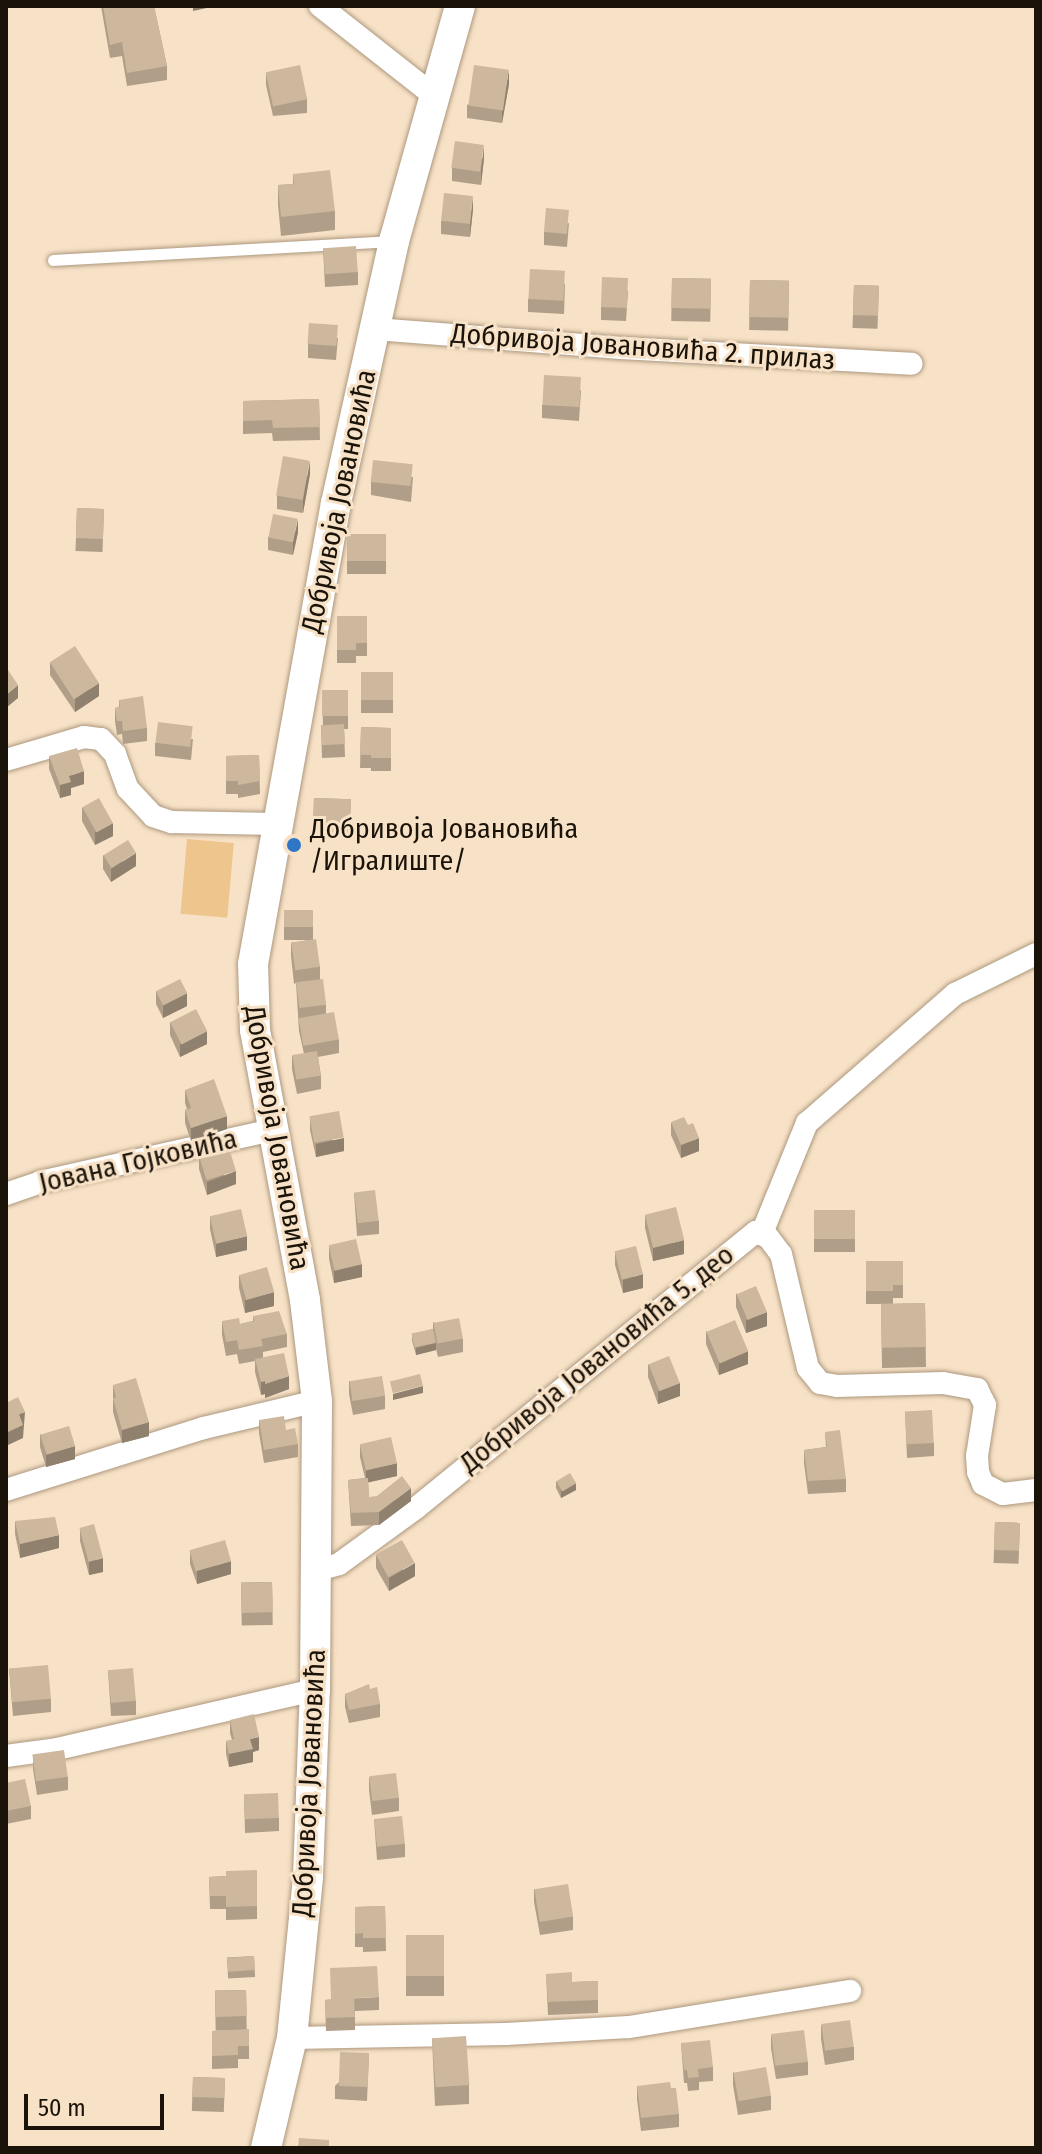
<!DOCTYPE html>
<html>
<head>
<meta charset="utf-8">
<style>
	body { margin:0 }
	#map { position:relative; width:1042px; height:2154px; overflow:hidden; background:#f8e2c7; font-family:"Fira Sans Condensed",sans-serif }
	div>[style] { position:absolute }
	.green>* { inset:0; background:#efc58e; transform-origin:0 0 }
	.roads { filter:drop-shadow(0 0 2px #ac987f) drop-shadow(0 0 2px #ac987f) }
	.lane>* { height:11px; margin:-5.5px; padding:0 5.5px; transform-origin:5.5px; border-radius:5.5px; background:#fff }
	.street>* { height:22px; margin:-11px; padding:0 11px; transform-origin:11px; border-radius:11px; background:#fff }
	.secondary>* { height:30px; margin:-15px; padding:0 15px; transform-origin:15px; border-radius:15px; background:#fff }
	.wall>* { inset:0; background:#b09e88; transform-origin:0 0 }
	.shaded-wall>* { inset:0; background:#90816f; transform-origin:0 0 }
	.building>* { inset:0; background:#cdb89e; transform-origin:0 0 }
	.dots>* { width:22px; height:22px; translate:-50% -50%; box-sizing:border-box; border:4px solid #f8e2c7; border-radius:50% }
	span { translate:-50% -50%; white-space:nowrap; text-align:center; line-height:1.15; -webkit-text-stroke:6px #f8e2c7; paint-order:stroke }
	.street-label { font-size:28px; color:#1a1309 }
	.poi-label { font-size:28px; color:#1a1309 }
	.left { translate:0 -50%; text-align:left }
	.frame { position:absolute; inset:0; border:8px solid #1a1309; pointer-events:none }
	.scale { position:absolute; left:24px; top:2094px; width:140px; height:36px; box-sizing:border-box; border:4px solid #1a1309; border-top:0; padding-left:10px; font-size:24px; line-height:28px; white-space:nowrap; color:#1a1309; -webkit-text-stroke:6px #f8e2c7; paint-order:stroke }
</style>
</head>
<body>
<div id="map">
	<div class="green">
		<i style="left:187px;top:839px;width:47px;height:75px;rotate:5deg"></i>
	</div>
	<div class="roads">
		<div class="lane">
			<i style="left:53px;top:260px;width:340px;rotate:-3.2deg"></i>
		</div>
		<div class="street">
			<i style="left:320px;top:6px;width:142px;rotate:38.2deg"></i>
			<i style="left:375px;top:329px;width:247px;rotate:4.4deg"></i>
			<i style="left:621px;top:348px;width:291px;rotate:3.1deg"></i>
			<i style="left:6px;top:760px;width:81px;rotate:-16.4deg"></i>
			<i style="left:84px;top:737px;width:17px;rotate:7deg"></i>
			<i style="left:101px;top:739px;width:21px;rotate:47deg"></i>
			<i style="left:115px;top:754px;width:37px;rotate:70deg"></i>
			<i style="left:128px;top:789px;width:37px;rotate:47deg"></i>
			<i style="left:153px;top:816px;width:20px;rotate:18deg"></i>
			<i style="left:172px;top:822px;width:105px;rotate:1.1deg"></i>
			<i style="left:6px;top:1194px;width:36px;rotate:-19deg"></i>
			<i style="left:40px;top:1182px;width:238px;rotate:-12.6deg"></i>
			<i style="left:762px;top:1233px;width:119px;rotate:-67.8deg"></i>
			<i style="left:807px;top:1123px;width:196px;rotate:-41.1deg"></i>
			<i style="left:955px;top:994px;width:90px;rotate:-26.3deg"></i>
			<i style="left:6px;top:1490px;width:207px;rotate:-17.4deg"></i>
			<i style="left:204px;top:1428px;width:116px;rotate:-13.4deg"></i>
			<i style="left:317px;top:1570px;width:23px;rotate:-15deg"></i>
			<i style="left:339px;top:1564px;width:95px;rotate:-36deg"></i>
			<i style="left:416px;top:1508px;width:438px;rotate:-39.1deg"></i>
			<i style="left:756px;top:1232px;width:13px;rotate:23deg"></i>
			<i style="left:768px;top:1237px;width:21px;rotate:53deg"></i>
			<i style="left:781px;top:1254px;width:117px;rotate:76.7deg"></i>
			<i style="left:808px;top:1368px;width:19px;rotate:51deg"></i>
			<i style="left:820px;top:1383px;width:17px;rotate:10deg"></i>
			<i style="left:837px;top:1386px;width:106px;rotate:-1.6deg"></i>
			<i style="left:943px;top:1383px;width:35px;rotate:10deg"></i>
			<i style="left:977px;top:1389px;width:18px;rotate:63deg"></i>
			<i style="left:985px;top:1405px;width:52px;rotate:98.9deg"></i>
			<i style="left:977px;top:1456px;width:16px;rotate:86deg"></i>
			<i style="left:978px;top:1472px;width:13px;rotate:67deg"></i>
			<i style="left:983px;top:1484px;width:22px;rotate:27deg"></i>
			<i style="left:1003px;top:1494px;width:33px;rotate:-7deg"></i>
			<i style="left:6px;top:1756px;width:51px;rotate:-7.8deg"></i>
			<i style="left:57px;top:1749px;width:265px;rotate:-12.9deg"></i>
			<i style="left:292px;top:2038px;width:214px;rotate:-1.1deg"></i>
			<i style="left:506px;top:2034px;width:123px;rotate:-3.3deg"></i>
			<i style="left:629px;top:2027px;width:224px;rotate:-9.3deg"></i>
		</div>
		<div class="secondary">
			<i style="left:266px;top:2148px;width:113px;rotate:-76.7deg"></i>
			<i style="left:292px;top:2038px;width:162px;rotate:-84.3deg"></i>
			<i style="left:308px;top:1877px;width:187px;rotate:-87.9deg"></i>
			<i style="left:315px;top:1690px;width:289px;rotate:-89.6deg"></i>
			<i style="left:317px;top:1401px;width:102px;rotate:-96.8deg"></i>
			<i style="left:305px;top:1300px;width:275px;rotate:-100.5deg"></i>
			<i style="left:255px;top:1030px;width:66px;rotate:-91.7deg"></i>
			<i style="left:253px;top:964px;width:468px;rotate:-79.8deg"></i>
			<i style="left:336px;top:503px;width:268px;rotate:-77.5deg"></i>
			<i style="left:394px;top:241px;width:244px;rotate:-74.3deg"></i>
		</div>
	</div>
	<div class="wall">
		<i style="clip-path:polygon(101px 6px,154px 6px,167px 66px,167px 80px,127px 86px,122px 56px,110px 58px)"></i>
		<i style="clip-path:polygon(266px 72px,307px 99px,307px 113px,273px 116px,266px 85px)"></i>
		<i style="clip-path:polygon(509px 84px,502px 123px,467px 118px,467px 105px)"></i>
		<i style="clip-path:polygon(484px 158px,481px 185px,452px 181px,452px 168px)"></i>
		<i style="clip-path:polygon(293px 174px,335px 211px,335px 230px,281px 236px,278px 205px,278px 185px,293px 184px)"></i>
		<i style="clip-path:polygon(473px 209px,470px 237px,441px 234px,441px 221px)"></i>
		<i style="clip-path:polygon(569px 223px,567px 247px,544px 245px,544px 232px)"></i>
		<i style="clip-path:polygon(323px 248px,358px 272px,358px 285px,325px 287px)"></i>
		<i style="left:672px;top:278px;width:39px;height:43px;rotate:1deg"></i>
		<i style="left:750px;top:280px;width:39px;height:50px;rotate:1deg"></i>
		<i style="clip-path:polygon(565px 284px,564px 314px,528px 312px,528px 299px)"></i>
		<i style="left:854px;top:285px;width:25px;height:43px;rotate:2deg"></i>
		<i style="clip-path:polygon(628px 291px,626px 321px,601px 320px,601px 307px)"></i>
		<i style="clip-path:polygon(338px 338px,336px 360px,308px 358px,308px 344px)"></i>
		<i style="clip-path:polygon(581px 390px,579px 421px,542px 418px,542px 405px)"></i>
		<i style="clip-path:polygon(319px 399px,320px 440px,273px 441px,272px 433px,243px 434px,243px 401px)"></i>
		<i style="clip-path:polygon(310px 474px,303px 513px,277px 509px,277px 496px)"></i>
		<i style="clip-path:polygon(413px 477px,411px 502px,371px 495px,371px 482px)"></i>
		<i style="left:77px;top:508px;width:27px;height:43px;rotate:2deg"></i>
		<i style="clip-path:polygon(298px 532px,293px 555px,268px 550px,268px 537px)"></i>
		<i style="left:347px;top:534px;width:39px;height:40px"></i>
		<i style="clip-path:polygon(337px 616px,367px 616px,367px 656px,356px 656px,356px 663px,337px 663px)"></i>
		<i style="clip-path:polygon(50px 662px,99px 696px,75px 712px,50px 675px)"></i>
		<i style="left:361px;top:672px;width:32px;height:41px"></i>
		<i style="clip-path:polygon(322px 690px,348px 690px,348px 729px,344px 729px,345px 757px,322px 758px,321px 725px,323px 725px)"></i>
		<i style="clip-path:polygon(119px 700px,147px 728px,147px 741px,123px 744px,122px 734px,117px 735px,115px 721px,115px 708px,119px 707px)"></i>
		<i style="clip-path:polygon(361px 727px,391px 728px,391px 771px,371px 771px,371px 768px,360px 768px)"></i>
		<i style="clip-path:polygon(193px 739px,191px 760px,155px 756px,155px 743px)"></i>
		<i style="clip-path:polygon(259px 755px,260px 794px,238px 798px,238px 794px,226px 794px,226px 756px)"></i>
		<i style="clip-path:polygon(49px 756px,84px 784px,71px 788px,71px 795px,60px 798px,49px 769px)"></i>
		<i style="left:314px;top:798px;width:37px;height:38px;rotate:2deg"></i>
		<i style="clip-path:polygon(82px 807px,113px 836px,95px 845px,82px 821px)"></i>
		<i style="clip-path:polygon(103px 855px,136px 866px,111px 882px,103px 869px)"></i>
		<i style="clip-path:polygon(284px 910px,313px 910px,313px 940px,320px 967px,320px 979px,326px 1005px,326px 1013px,339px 1040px,339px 1053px,318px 1057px,321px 1076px,321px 1089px,297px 1094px,292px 1069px,292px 1056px,304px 1054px,299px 1031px,296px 983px,294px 984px,291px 956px,291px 943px,309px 940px,284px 940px)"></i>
		<i style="clip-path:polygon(156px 991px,187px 1006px,163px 1018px,156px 1004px)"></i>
		<i style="clip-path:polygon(170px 1022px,207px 1044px,180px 1057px,170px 1035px)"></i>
		<i style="clip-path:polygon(185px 1090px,227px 1129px,191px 1141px,185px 1123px,185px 1110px,187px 1109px,185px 1103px)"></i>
		<i style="clip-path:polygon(310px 1117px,344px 1151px,316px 1157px,310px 1130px)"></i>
		<i style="clip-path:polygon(671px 1122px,699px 1151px,681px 1158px,671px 1135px)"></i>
		<i style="clip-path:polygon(199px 1156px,236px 1184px,207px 1195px,199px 1169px)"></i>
		<i style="clip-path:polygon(354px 1193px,379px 1221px,379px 1234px,357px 1236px)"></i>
		<i style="left:855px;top:1210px;width:42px;height:41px;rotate:90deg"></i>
		<i style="clip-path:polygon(645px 1215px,684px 1254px,653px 1261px,645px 1228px)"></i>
		<i style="clip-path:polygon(210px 1216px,247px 1250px,216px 1257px,210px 1229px)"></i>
		<i style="clip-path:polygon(329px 1245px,362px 1277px,334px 1283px,329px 1259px)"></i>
		<i style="clip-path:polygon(615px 1252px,643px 1288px,623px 1293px,615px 1265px)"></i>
		<i style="clip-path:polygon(866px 1261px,903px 1261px,903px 1298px,893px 1298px,893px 1304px,925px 1303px,926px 1367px,882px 1368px,881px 1304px,866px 1304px)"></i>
		<i style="clip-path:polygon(239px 1275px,274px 1306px,245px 1313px,239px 1288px)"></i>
		<i style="clip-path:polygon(736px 1293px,767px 1326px,746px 1333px,736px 1307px)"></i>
		<i style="clip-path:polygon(253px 1316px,287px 1334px,287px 1347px,263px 1352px,263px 1358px,289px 1389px,265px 1398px,265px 1394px,261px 1395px,255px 1372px,255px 1361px,239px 1364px,237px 1354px,226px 1356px,222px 1335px,222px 1321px,240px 1324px,253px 1321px)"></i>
		<i style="clip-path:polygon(433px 1322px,463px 1339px,463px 1352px,438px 1357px,436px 1349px,436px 1350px,416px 1355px,412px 1341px,412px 1334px,433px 1329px)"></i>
		<i style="clip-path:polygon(706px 1331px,748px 1364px,719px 1375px,706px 1344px)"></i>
		<i style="clip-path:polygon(648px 1364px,680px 1396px,658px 1404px,648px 1377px)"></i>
		<i style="clip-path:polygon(349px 1381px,385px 1396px,385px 1409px,353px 1415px,349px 1394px)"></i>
		<i style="clip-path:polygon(113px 1385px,149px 1436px,122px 1443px,113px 1412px)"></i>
		<i style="clip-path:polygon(905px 1411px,934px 1443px,934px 1456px,907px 1458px)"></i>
		<i style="clip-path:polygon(259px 1420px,286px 1430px,298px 1444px,298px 1457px,264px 1463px,259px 1433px)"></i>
		<i style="clip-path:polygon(825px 1432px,846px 1479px,846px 1492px,808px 1494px,804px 1463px,804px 1450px,826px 1447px)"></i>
		<i style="clip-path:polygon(40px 1434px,75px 1459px,46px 1467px,40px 1447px)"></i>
		<i style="clip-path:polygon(360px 1444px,397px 1476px,368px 1482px,369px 1497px,411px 1501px,379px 1525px,351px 1526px,348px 1480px,365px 1478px,360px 1457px)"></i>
		<i style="clip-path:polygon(556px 1481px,576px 1490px,561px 1498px,556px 1488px)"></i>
		<i style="clip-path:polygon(15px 1521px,59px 1548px,20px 1558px,15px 1534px)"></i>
		<i style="left:995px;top:1522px;width:25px;height:41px;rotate:2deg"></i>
		<i style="clip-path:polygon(80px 1528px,103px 1572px,89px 1575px,80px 1541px)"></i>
		<i style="clip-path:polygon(190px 1551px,231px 1574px,197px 1584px,190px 1564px)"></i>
		<i style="clip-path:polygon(376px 1555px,415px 1576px,389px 1591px,376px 1568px)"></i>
		<i style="left:272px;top:1582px;width:43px;height:31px;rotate:89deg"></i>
		<i style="clip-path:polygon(9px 1669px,51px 1699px,51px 1712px,13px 1716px)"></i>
		<i style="clip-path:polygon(108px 1670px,136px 1701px,136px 1715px,111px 1716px)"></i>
		<i style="clip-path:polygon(370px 1689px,380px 1704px,380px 1717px,349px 1723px,345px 1707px,345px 1694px)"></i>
		<i style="clip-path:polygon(230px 1720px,259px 1750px,253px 1752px,253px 1762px,229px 1767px,226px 1754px,226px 1741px,232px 1740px,230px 1733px)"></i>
		<i style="clip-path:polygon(33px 1756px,68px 1777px,68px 1790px,37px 1795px,33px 1769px)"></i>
		<i style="clip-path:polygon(369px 1777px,399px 1798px,399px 1811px,372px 1815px,369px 1790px)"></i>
		<i style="clip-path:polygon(6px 1783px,31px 1806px,31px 1819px,6px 1824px)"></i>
		<i style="clip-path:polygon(244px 1795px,279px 1818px,279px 1831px,245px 1833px)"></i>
		<i style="clip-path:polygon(374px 1819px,405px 1844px,405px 1857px,377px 1860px)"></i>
		<i style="clip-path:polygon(257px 1870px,257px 1919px,226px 1920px,226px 1909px,210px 1909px,209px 1877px,226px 1876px)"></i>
		<i style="clip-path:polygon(534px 1889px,573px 1917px,573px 1930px,540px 1935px,534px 1902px)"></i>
		<i style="clip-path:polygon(385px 1906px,386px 1951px,363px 1952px,363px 1947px,355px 1947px,355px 1907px)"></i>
		<i style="left:406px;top:1935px;width:38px;height:61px"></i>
		<i style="left:254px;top:1956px;width:21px;height:27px;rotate:87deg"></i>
		<i style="clip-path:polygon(546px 1974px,572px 1982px,598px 1981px,598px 2013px,548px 2015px)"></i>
		<i style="left:246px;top:1990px;width:40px;height:31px;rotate:89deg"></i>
		<i style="clip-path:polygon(379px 1997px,379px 2010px,355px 2011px,355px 2030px,326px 2031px,325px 2000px)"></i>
		<i style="clip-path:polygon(821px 2025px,854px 2047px,854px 2060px,825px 2065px,821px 2039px)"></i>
		<i style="clip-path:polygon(249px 2029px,249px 2059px,238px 2059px,238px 2068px,212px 2069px,212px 2031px)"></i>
		<i style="clip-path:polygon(771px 2035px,808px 2062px,808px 2075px,776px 2079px,771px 2048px)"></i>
		<i style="clip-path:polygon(432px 2038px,469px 2085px,469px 2104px,435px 2106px)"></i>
		<i style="clip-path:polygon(681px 2043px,713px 2067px,713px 2081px,699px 2082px,699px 2090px,688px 2091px,687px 2083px,684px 2083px)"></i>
		<i style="clip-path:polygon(369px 2053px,367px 2101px,335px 2099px,335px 2086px)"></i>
		<i style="clip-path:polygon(733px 2072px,771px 2096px,771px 2110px,738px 2115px,733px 2085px)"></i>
		<i style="left:193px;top:2077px;width:32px;height:34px;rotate:2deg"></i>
		<i style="clip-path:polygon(637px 2086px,679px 2114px,679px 2127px,641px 2131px,637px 2099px)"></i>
	</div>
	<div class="shaded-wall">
		<i style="clip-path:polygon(193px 6px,216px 6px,193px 11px)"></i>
		<i style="clip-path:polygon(509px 70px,509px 84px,502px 123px,502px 110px)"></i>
		<i style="clip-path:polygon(484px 145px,484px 158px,481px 185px,481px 172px)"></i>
		<i style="clip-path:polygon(473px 196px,473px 209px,470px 237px,470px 224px)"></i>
		<i style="left:6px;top:230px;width:2px;height:20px"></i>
		<i style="clip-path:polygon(310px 461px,310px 474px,303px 513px,303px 500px)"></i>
		<i style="clip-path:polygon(298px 519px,298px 532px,293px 555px,293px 542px)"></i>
		<i style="clip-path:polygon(99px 683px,99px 696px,75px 712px,75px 699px)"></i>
		<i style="clip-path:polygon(18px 685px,18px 698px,6px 708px,6px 695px)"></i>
		<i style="clip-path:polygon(84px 771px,84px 784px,71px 788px,71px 795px,60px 798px,60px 785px,69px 776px)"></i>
		<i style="clip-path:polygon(113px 823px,113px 836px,95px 845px,95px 832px)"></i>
		<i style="clip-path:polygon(136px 853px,136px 866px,111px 882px,111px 869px)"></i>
		<i style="clip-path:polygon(187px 993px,187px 1006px,163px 1018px,163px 1004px)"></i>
		<i style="clip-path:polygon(207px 1031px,207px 1044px,180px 1057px,180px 1044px)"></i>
		<i style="clip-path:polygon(227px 1116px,227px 1129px,191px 1141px,191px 1128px)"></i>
		<i style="clip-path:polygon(344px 1138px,344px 1151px,316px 1157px,316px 1144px)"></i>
		<i style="clip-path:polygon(699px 1138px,699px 1151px,681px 1158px,681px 1145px)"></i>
		<i style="clip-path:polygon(236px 1171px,236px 1184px,207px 1195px,207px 1182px)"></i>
		<i style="clip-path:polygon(247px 1236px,247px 1250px,216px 1257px,216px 1244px)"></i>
		<i style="clip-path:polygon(684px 1240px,684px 1254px,653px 1261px,653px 1248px)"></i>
		<i style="clip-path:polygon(362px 1264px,362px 1277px,334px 1283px,334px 1270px)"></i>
		<i style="clip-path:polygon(643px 1274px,643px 1288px,623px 1293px,623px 1280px)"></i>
		<i style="clip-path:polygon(274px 1292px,274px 1306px,245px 1313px,245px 1300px)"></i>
		<i style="clip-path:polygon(767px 1312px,767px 1326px,746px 1333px,746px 1320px)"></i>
		<i style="clip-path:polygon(436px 1343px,436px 1350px,416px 1355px,416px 1348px)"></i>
		<i style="clip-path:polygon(748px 1351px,748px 1364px,719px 1375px,719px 1362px)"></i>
		<i style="clip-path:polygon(289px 1376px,289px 1389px,265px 1398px,265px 1384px)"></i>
		<i style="clip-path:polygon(265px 1381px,265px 1394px,261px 1395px,261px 1382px)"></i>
		<i style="clip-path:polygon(680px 1383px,680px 1396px,658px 1404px,658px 1391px)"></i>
		<i style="clip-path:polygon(423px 1386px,423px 1393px,393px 1400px,393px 1394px)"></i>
		<i style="clip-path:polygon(25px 1412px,23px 1438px,6px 1446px,6px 1433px,19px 1414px)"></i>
		<i style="clip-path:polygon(149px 1422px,149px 1436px,122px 1443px,122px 1430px)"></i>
		<i style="clip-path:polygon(75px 1446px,75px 1459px,46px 1467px,46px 1454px)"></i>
		<i style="clip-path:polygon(397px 1463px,397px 1476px,366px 1483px,366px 1470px)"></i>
		<i style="clip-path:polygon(576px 1483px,576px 1490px,561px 1498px,561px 1491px)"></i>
		<i style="clip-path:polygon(411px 1488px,411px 1501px,379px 1525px,379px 1512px)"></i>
		<i style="clip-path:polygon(59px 1535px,59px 1548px,20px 1558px,20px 1544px)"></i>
		<i style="clip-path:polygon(103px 1558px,103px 1572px,89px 1575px,89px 1562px)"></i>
		<i style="clip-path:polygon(231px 1561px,231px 1574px,197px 1584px,197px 1571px)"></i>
		<i style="clip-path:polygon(415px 1563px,415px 1576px,389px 1591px,389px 1578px)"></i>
		<i style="clip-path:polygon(259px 1737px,259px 1750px,253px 1752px,253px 1762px,229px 1767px,229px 1754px,250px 1739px)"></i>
	</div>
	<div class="building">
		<i style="clip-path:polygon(103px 6px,154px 6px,167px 66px,127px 73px,122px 42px,110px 45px)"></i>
		<i style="left:300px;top:65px;width:35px;height:35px;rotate:78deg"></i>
		<i style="left:474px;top:65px;width:35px;height:41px;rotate:8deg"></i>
		<i style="left:455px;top:141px;width:29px;height:27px;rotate:8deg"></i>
		<i style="clip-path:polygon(330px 170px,335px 211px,281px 217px,278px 185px,294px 184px,293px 174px)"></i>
		<i style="left:444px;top:193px;width:29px;height:28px;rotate:6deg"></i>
		<i style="left:546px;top:208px;width:23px;height:24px;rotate:5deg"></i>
		<i style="left:356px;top:246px;width:26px;height:33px;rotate:86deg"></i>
		<i style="left:530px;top:269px;width:35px;height:30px;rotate:3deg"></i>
		<i style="left:602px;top:277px;width:26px;height:30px;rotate:2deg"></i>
		<i style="left:672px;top:278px;width:39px;height:30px;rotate:1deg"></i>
		<i style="left:750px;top:280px;width:39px;height:37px;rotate:1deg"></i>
		<i style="left:854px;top:285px;width:25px;height:30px;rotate:2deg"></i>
		<i style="left:309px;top:323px;width:29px;height:21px;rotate:4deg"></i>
		<i style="left:544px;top:375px;width:37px;height:30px;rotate:3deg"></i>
		<i style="clip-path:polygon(319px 399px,320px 427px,273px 428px,272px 420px,243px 421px,243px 401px)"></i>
		<i style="left:283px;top:456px;width:27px;height:40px;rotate:10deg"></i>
		<i style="left:373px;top:460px;width:40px;height:22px;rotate:6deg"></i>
		<i style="left:77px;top:508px;width:27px;height:30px;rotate:2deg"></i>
		<i style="left:273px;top:514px;width:25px;height:24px;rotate:11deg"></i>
		<i style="left:347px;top:534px;width:39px;height:27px"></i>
		<i style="clip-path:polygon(337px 616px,367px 616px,367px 643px,356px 643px,356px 650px,337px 650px)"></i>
		<i style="left:75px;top:646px;width:44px;height:30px;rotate:57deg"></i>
		<i style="clip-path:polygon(6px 667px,18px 685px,6px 695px)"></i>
		<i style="left:361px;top:672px;width:32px;height:28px"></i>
		<i style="left:322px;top:690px;width:26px;height:26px"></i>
		<i style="clip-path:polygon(143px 696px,147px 728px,123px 731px,122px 721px,117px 721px,115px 708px,120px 707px,119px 700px)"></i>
		<i style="left:158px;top:722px;width:35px;height:21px;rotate:7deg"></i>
		<i style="left:344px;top:724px;width:20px;height:23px;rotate:87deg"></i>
		<i style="clip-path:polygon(361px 727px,391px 728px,391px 758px,371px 758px,371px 755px,360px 755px)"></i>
		<i style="clip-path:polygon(77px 748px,84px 771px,69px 776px,71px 782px,60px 785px,49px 756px)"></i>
		<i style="clip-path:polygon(259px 755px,260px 781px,238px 785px,238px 781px,226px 781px,226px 756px)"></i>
		<i style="left:99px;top:798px;width:29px;height:19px;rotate:61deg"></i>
		<i style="left:314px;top:798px;width:37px;height:24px;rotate:2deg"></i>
		<i style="left:128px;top:840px;width:15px;height:29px;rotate:58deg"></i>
		<i style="left:284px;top:910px;width:29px;height:17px"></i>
		<i style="left:316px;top:939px;width:28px;height:25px;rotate:82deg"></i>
		<i style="left:180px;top:979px;width:16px;height:27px;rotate:63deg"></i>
		<i style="left:323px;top:979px;width:26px;height:27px;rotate:83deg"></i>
		<i style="left:196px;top:1009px;width:25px;height:29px;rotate:63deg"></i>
		<i style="left:334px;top:1012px;width:28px;height:36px;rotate:80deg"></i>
		<i style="left:317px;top:1051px;width:25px;height:25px;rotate:81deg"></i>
		<i style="clip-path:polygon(214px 1079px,227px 1116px,191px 1128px,185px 1110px,191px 1108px,185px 1090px)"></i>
		<i style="left:339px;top:1111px;width:27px;height:30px;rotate:80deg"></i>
		<i style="clip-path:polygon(684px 1117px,688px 1125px,693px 1123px,699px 1138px,681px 1145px,671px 1122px)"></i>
		<i style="left:229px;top:1148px;width:24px;height:31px;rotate:73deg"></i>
		<i style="left:375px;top:1190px;width:31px;height:21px;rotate:83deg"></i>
		<i style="left:676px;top:1207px;width:34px;height:32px;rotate:76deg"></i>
		<i style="left:241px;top:1209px;width:28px;height:32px;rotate:77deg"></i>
		<i style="left:855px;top:1210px;width:29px;height:41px;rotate:90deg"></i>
		<i style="left:356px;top:1239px;width:26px;height:28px;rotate:77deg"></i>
		<i style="left:636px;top:1246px;width:29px;height:22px;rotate:76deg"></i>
		<i style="clip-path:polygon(866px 1261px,903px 1261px,903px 1285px,893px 1285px,893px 1291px,866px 1291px)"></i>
		<i style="left:267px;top:1267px;width:26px;height:29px;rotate:74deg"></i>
		<i style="left:756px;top:1286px;width:28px;height:21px;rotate:67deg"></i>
		<i style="left:925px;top:1303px;width:44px;height:44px;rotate:89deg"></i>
		<i style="clip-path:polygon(279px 1311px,287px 1334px,261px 1339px,263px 1346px,239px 1350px,237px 1340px,226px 1342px,222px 1321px,239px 1318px,240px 1324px,254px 1321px,253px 1316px)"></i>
		<i style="left:459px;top:1318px;width:21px;height:26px;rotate:79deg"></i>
		<i style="left:735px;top:1320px;width:34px;height:31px;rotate:67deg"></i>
		<i style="left:433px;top:1329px;width:14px;height:22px;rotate:78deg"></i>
		<i style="clip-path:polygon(284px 1353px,289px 1376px,265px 1384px,265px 1381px,261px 1382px,255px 1359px)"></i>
		<i style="left:669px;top:1356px;width:29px;height:22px;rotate:68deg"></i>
		<i style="left:420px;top:1374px;width:12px;height:31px;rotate:76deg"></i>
		<i style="left:382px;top:1376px;width:20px;height:33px;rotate:81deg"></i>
		<i style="clip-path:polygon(136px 1378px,149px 1422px,122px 1430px,113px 1398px,116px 1398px,113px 1385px)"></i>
		<i style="clip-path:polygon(18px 1397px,25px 1412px,19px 1414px,23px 1425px,6px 1433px,6px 1403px)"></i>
		<i style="left:932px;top:1410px;width:33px;height:27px;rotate:87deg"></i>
		<i style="clip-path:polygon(284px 1416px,286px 1430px,295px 1428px,298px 1444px,264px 1450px,259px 1420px)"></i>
		<i style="left:69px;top:1426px;width:21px;height:30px;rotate:73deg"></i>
		<i style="clip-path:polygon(840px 1430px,846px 1479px,808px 1481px,804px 1450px,827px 1447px,825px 1432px)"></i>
		<i style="left:391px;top:1437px;width:27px;height:32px;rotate:77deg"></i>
		<i style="left:570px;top:1473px;width:12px;height:16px;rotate:59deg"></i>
		<i style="clip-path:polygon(402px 1476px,411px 1488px,379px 1512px,351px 1513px,348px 1480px,368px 1478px,369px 1497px,377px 1496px)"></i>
		<i style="clip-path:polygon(55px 1517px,59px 1535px,20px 1544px,15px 1521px)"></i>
		<i style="left:995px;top:1522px;width:25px;height:28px;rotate:2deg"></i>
		<i style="left:94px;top:1524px;width:35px;height:15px;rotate:75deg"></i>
		<i style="left:225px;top:1540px;width:22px;height:37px;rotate:74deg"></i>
		<i style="left:402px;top:1540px;width:26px;height:30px;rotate:61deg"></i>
		<i style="left:272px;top:1582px;width:30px;height:31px;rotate:88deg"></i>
		<i style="left:48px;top:1665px;width:34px;height:39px;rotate:85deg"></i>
		<i style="left:133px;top:1668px;width:33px;height:25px;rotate:85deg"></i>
		<i style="clip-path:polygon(369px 1684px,370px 1689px,377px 1687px,380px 1704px,349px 1710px,345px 1694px)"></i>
		<i style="clip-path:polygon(254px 1714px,259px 1737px,250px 1739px,253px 1749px,229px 1754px,226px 1741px,234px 1739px,230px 1720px)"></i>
		<i style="left:64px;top:1750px;width:27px;height:32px;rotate:82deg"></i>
		<i style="left:396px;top:1773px;width:25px;height:27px;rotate:83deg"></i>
		<i style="clip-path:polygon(25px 1779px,31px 1806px,6px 1811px,6px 1783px)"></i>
		<i style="left:278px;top:1793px;width:25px;height:34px;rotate:88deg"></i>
		<i style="left:402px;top:1816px;width:28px;height:28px;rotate:84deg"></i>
		<i style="clip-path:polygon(257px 1870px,257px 1906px,226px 1907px,226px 1896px,210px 1896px,209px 1877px,226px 1876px,226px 1871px)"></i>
		<i style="left:568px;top:1884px;width:33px;height:34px;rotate:81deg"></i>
		<i style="clip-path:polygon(385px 1906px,386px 1938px,363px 1938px,363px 1933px,355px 1934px,355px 1907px)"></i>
		<i style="left:406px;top:1935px;width:38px;height:41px"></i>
		<i style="left:254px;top:1956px;width:14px;height:27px;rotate:86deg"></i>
		<i style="clip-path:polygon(377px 1966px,379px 1997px,354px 1998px,355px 2017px,326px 2018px,325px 2000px,331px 1999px,330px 1968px)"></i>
		<i style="clip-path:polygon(572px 1972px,572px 1982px,598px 1981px,598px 2000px,548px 2002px,546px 1974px)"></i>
		<i style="left:246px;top:1990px;width:26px;height:31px;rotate:88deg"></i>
		<i style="left:850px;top:2020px;width:27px;height:29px;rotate:82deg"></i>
		<i style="clip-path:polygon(249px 2029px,249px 2046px,238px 2046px,238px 2055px,212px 2056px,212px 2031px)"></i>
		<i style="left:804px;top:2030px;width:32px;height:33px;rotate:83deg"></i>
		<i style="left:466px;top:2036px;width:49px;height:34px;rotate:86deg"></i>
		<i style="clip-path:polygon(710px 2040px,713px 2067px,698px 2069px,699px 2077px,688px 2078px,687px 2070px,684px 2070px,681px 2043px)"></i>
		<i style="left:340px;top:2052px;width:29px;height:34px;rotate:2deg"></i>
		<i style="left:766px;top:2067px;width:29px;height:33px;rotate:80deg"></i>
		<i style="left:193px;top:2077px;width:32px;height:20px;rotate:2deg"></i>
		<i style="clip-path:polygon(670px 2082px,671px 2088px,676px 2088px,679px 2114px,641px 2118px,637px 2086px)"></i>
		<i style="clip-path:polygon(299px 2138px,329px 2140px,329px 2148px,298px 2148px)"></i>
		<i style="clip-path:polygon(736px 2146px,736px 2148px,700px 2148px)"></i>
	</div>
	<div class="dots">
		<i style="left:294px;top:845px;background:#2e77c7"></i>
	</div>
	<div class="street-label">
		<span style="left:643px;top:347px;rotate:4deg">Добривоја Јовановића 2. прилаз</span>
		<span style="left:339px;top:501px;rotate:-78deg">Добривоја Јовановића</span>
		<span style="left:277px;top:1138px;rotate:80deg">Добривоја Јовановића</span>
		<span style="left:138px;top:1161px;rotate:-13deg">Јована Гојковића</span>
		<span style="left:597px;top:1359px;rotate:-39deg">Добривоја Јовановића 5. део</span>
		<span style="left:309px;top:1783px;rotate:-87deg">Добривоја Јовановића</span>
	</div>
	<div class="poi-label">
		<span class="left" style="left:310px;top:845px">Добривоја Јовановића<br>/Игралиште/</span>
	</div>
	<div class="frame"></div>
	<div class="scale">50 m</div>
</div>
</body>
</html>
